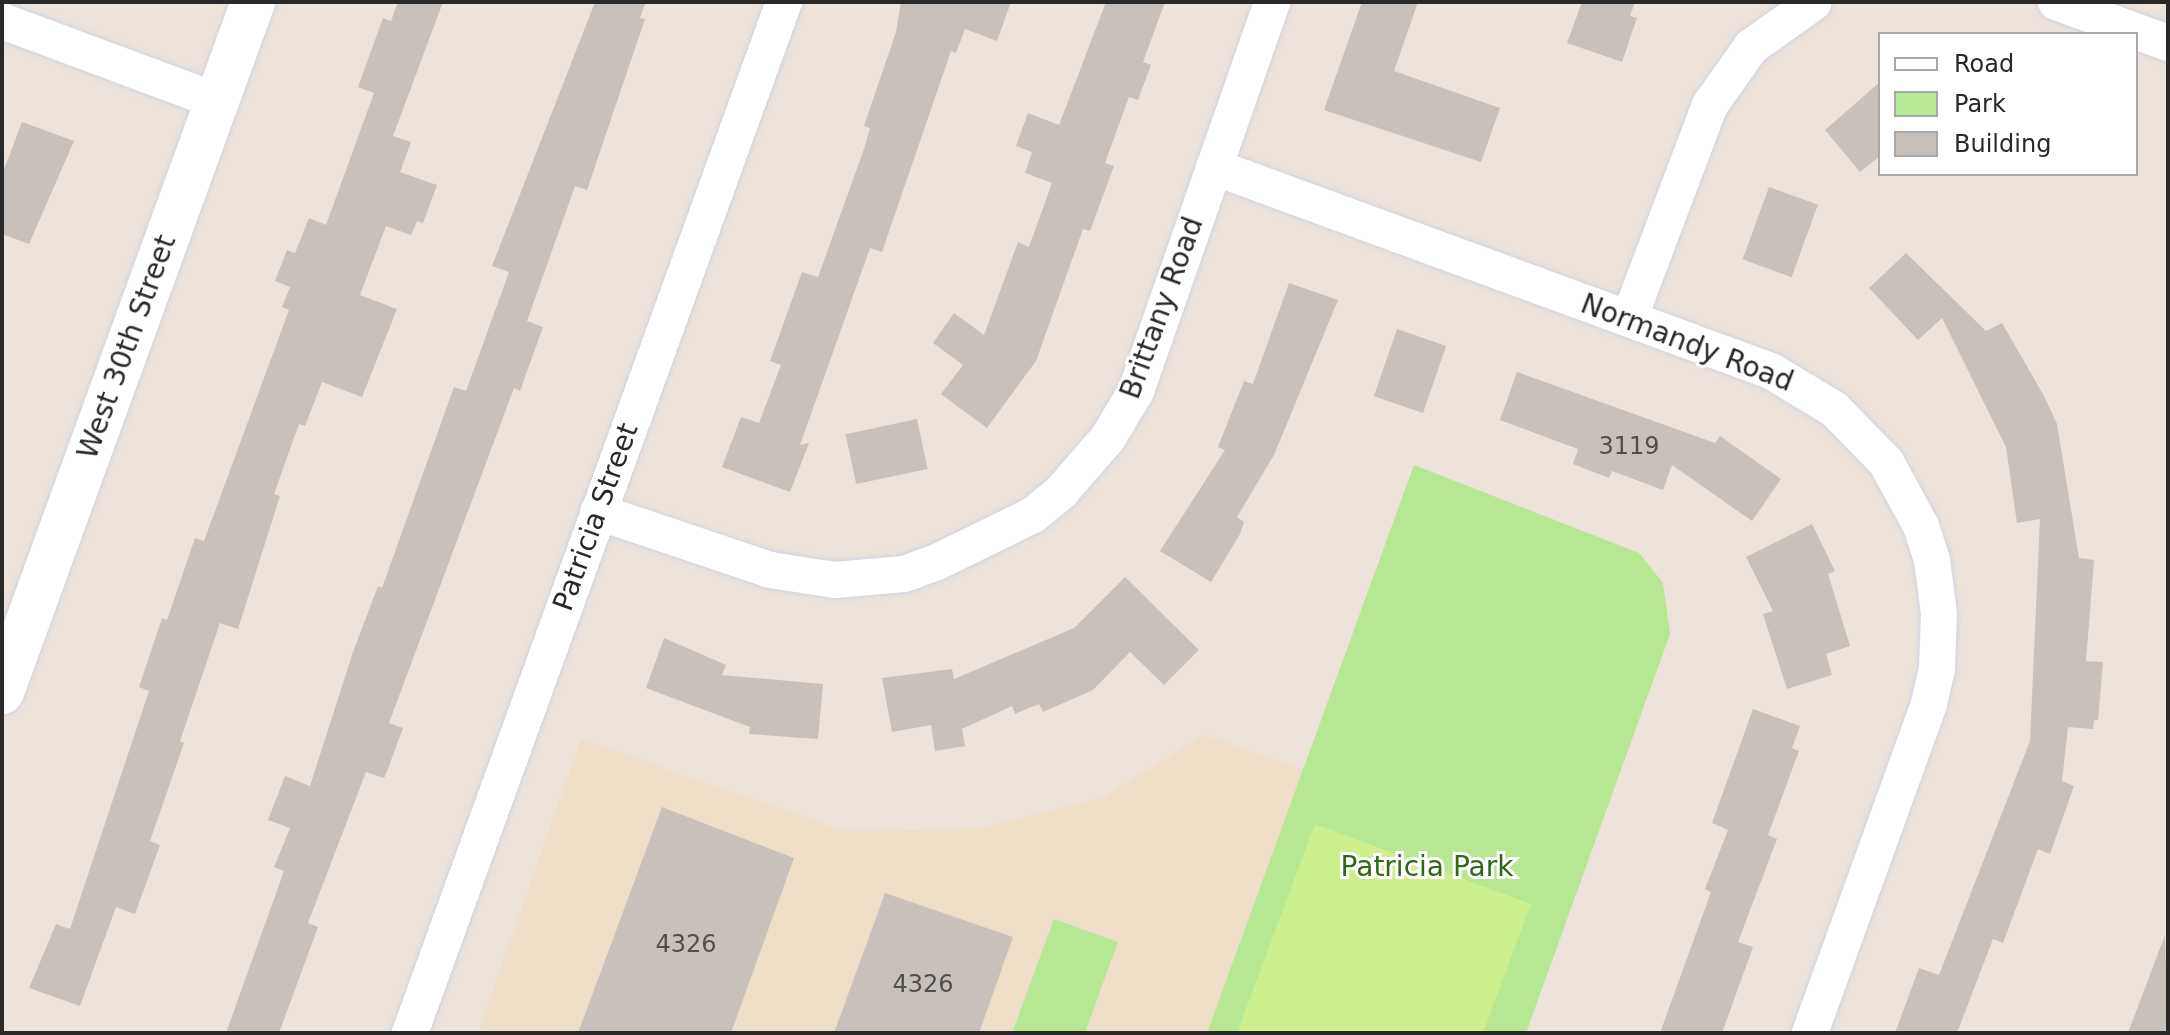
<!DOCTYPE html>
<html>
<head>
<meta charset="utf-8">
<style>
	body { margin:0 }
	#map { position:relative; width:2170px; height:1035px; overflow:hidden; background:#ede3da; font-family:"DejaVu Sans",sans-serif }
	div>[style] { position:absolute }
	.education>* { inset:0; background:#f0dfc8 }
	.green>* { inset:0; background:#b6e793 }
	.pitch>* { inset:0; background:#ceef8d }
	.building>* { inset:0; background:#c8c0ba; transform-origin:0 0 }
	.roads { filter:drop-shadow(0 0 2px #cfd5e3) drop-shadow(0 0 2px #cfd5e3) }
	.street>* { height:36px; margin:-18px; padding:0 18px; transform-origin:18px; border-radius:18px; background:#fff }
	.secondary>* { height:44px; margin:-22px; padding:0 22px; transform-origin:22px; border-radius:22px; background:#fff }
	span { translate:-50% -50%; white-space:nowrap; text-align:center; line-height:1.15; -webkit-text-stroke:6px #fff; paint-order:stroke }
	.number-label { font-size:24px; color:#514f4d }
	.number-label span { -webkit-text-stroke-width:0 }
	.street-label { font-size:28px; color:#292929 }
	.park-label { font-size:28px; color:#2e6a15 }
	.frame { position:absolute; inset:0; border:4px solid #292929; pointer-events:none }
	.legend { position:absolute; left:1878px; top:32px; width:260px; height:144px; box-sizing:border-box; background:#fff; border:2px solid #a9a9a9; margin:0; padding:10px 14px; list-style:none; font-size:24px; color:#292929 }
	.legend li { display:flex; align-items:center; gap:16px; height:40px }
	.legend b { width:40px; border:2px solid #a9a9a9 }
</style>
</head>
<body>
<div id="map">
	<div class="education">
		<i style="clip-path:polygon(1203px 734px,1304px 769px,1207px 1033px,478px 1033px,581px 739px,844px 831px,978px 829px,1105px 797px)"></i>
	</div>
	<div class="green">
		<i style="clip-path:polygon(1414px 465px,1639px 553px,1663px 583px,1670px 634px,1526px 1033px,1207px 1033px)"></i>
		<i style="clip-path:polygon(1054px 919px,1118px 942px,1085px 1033px,1012px 1033px)"></i>
	</div>
	<div class="pitch">
		<i style="clip-path:polygon(1315px 824px,1531px 904px,1483px 1033px,1237px 1033px)"></i>
	</div>
	<div class="building">
		<i style="clip-path:polygon(398px 2px,443px 2px,393px 136px,411px 142px,400px 172px,437px 185px,423px 223px,417px 221px,411px 235px,386px 226px,360px 295px,397px 309px,362px 397px,322px 382px,305px 426px,299px 424px,274px 494px,280px 496px,238px 629px,220px 623px,180px 741px,184px 743px,150px 841px,160px 845px,135px 914px,116px 907px,80px 1006px,29px 988px,56px 924px,70px 929px,149px 691px,139px 687px,162px 618px,167px 620px,195px 538px,204px 541px,289px 310px,282px 307px,290px 287px,275px 281px,287px 250px,295px 253px,309px 218px,326px 225px,374px 93px,358px 87px,383px 18px,391px 21px)"></i>
		<i style="clip-path:polygon(595px 2px,646px 2px,640px 18px,645px 19px,587px 190px,575px 186px,527px 321px,543px 327px,520px 391px,514px 388px,389px 723px,403px 728px,386px 774px,384px 778px,366px 772px,308px 923px,318px 927px,279px 1033px,226px 1033px,284px 871px,274px 867px,290px 828px,268px 820px,285px 776px,310px 786px,353px 652px,378px 586px,382px 588px,454px 387px,466px 391px,509px 272px,492px 266px)"></i>
		<i style="clip-path:polygon(901px 2px,1011px 2px,997px 41px,965px 29px,956px 53px,951px 51px,882px 252px,870px 248px,800px 445px,809px 443px,790px 492px,722px 467px,741px 417px,759px 423px,781px 365px,770px 361px,802px 272px,818px 277px,864px 149px,870px 128px,864px 126px,896px 32px)"></i>
		<i style="clip-path:polygon(1106px 2px,1165px 2px,1143px 62px,1151px 65px,1138px 100px,1129px 97px,1105px 163px,1114px 166px,1090px 231px,1083px 229px,1036px 361px,987px 428px,941px 394px,963px 365px,933px 343px,954px 313px,984px 335px,1018px 242px,1029px 247px,1052px 183px,1025px 173px,1032px 152px,1016px 146px,1028px 113px,1059px 125px)"></i>
		<i style="clip-path:polygon(1362px 2px,1418px 2px,1394px 71px,1500px 108px,1481px 162px,1324px 110px)"></i>
		<i style="clip-path:polygon(1582px 2px,1635px 2px,1630px 16px,1637px 18px,1622px 62px,1567px 43px)"></i>
		<i style="clip-path:polygon(1880px 82px,1880px 156px,1860px 172px,1825px 130px)"></i>
		<i style="clip-path:polygon(22px 122px,74px 141px,29px 244px,2px 234px,2px 175px)"></i>
		<i style="left:1769px;top:187px;width:52px;height:77px;rotate:20deg"></i>
		<i style="clip-path:polygon(1906px 253px,1986px 331px,2002px 323px,2044px 396px,2057px 424px,2079px 558px,2094px 560px,2086px 661px,2103px 662px,2098px 720px,2094px 720px,2093px 729px,2068px 727px,2062px 781px,2074px 786px,2050px 854px,2038px 849px,2003px 943px,1993px 939px,1957px 1033px,1895px 1033px,1919px 968px,1939px 975px,2030px 741px,2040px 519px,2017px 523px,2006px 447px,1942px 318px,1918px 340px,1869px 288px)"></i>
		<i style="clip-path:polygon(1289px 283px,1338px 300px,1274px 455px,1237px 517px,1244px 522px,1240px 534px,1211px 582px,1160px 551px,1225px 450px,1218px 447px,1244px 381px,1253px 384px)"></i>
		<i style="left:1397px;top:329px;width:52px;height:71px;rotate:19deg"></i>
		<i style="clip-path:polygon(1517px 372px,1715px 443px,1720px 436px,1781px 479px,1752px 521px,1672px 465px,1663px 490px,1612px 471px,1609px 478px,1573px 464px,1578px 449px,1500px 420px)"></i>
		<i style="left:917px;top:419px;width:51px;height:73px;rotate:78deg"></i>
		<i style="clip-path:polygon(1812px 524px,1835px 571px,1828px 574px,1850px 646px,1826px 654px,1832px 675px,1787px 689px,1763px 614px,1773px 611px,1746px 557px)"></i>
		<i style="clip-path:polygon(1125px 577px,1199px 650px,1164px 685px,1130px 652px,1093px 690px,1043px 712px,1039px 704px,1015px 714px,1012px 706px,962px 729px,965px 746px,935px 751px,931px 725px,892px 732px,882px 678px,952px 669px,954px 679px,1074px 628px)"></i>
		<i style="clip-path:polygon(664px 638px,726px 665px,722px 675px,823px 684px,818px 739px,749px 734px,750px 727px,646px 688px)"></i>
		<i style="clip-path:polygon(1753px 709px,1800px 726px,1792px 748px,1799px 751px,1768px 835px,1777px 839px,1738px 942px,1753px 947px,1722px 1033px,1660px 1033px,1711px 892px,1705px 889px,1728px 830px,1712px 823px)"></i>
		<i style="clip-path:polygon(662px 807px,794px 858px,731px 1033px,578px 1033px)"></i>
		<i style="clip-path:polygon(885px 893px,1013px 937px,979px 1033px,834px 1033px)"></i>
		<i style="clip-path:polygon(2165px 935px,2168px 1033px,2128px 1033px)"></i>
	</div>
	<div class="roads">
		<div class="street">
			<i style="left:2056px;top:2px;width:119px;rotate:20.1deg"></i>
			<i style="left:2px;top:21px;width:229px;rotate:20.4deg"></i>
			<i style="left:1214px;top:167px;width:593px;rotate:20.12deg"></i>
			<i style="left:1771px;top:371px;width:74px;rotate:31.1deg"></i>
			<i style="left:1834px;top:409px;width:74px;rotate:45.5deg"></i>
			<i style="left:1886px;top:462px;width:73px;rotate:61.3deg"></i>
			<i style="left:1921px;top:526px;width:36px;rotate:72deg"></i>
			<i style="left:1932px;top:560px;width:54px;rotate:82.6deg"></i>
			<i style="left:1939px;top:614px;width:55px;rotate:92.1deg"></i>
			<i style="left:1937px;top:669px;width:36px;rotate:103deg"></i>
			<i style="left:1929px;top:704px;width:350px;rotate:109.9deg"></i>
			<i style="left:1629px;top:319px;width:229px;rotate:-69.3deg"></i>
			<i style="left:1710px;top:105px;width:71px;rotate:-54.7deg"></i>
			<i style="left:1751px;top:47px;width:77px;rotate:-35.5deg"></i>
			<i style="left:598px;top:512px;width:182px;rotate:18.6deg"></i>
			<i style="left:770px;top:570px;width:66px;rotate:8.7deg"></i>
			<i style="left:835px;top:580px;width:69px;rotate:-5deg"></i>
			<i style="left:904px;top:574px;width:33px;rotate:-20deg"></i>
			<i style="left:935px;top:563px;width:109px;rotate:-26.1deg"></i>
			<i style="left:1033px;top:515px;width:36px;rotate:-39deg"></i>
			<i style="left:1061px;top:492px;width:72px;rotate:-49deg"></i>
			<i style="left:1108px;top:438px;width:55px;rotate:-59.2deg"></i>
			<i style="left:1136px;top:391px;width:412px;rotate:-70.7deg"></i>
			<i style="left:410px;top:1033px;width:1097px;rotate:-70.06deg"></i>
		</div>
		<div class="secondary">
			<i style="left:2px;top:692px;width:734px;rotate:-70.01deg"></i>
		</div>
	</div>
	<div class="number-label">
		<span style="left:1629px;top:447px">3119</span>
		<span style="left:686px;top:945px">4326</span>
		<span style="left:923px;top:985px">4326</span>
	</div>
	<div class="street-label">
		<span style="left:1162px;top:308px;rotate:-70deg">Brittany Road</span>
		<span style="left:1687px;top:343px;rotate:21deg">Normandy Road</span>
		<span style="left:127px;top:347px;rotate:-70deg">West 30th Street</span>
		<span style="left:596px;top:517px;rotate:-70deg">Patricia Street</span>
	</div>
	<div class="park-label">
		<span style="left:1427px;top:867px">Patricia Park</span>
	</div>
	<div class="frame"></div>
	<ul class="legend">
	<li><b style="height:10px;background:#fff"></b>Road</li>
	<li><b style="height:22px;background:#b6e793"></b>Park</li>
	<li><b style="height:22px;background:#c8c0ba"></b>Building</li>
	</ul>
</div>
</body>
</html>
